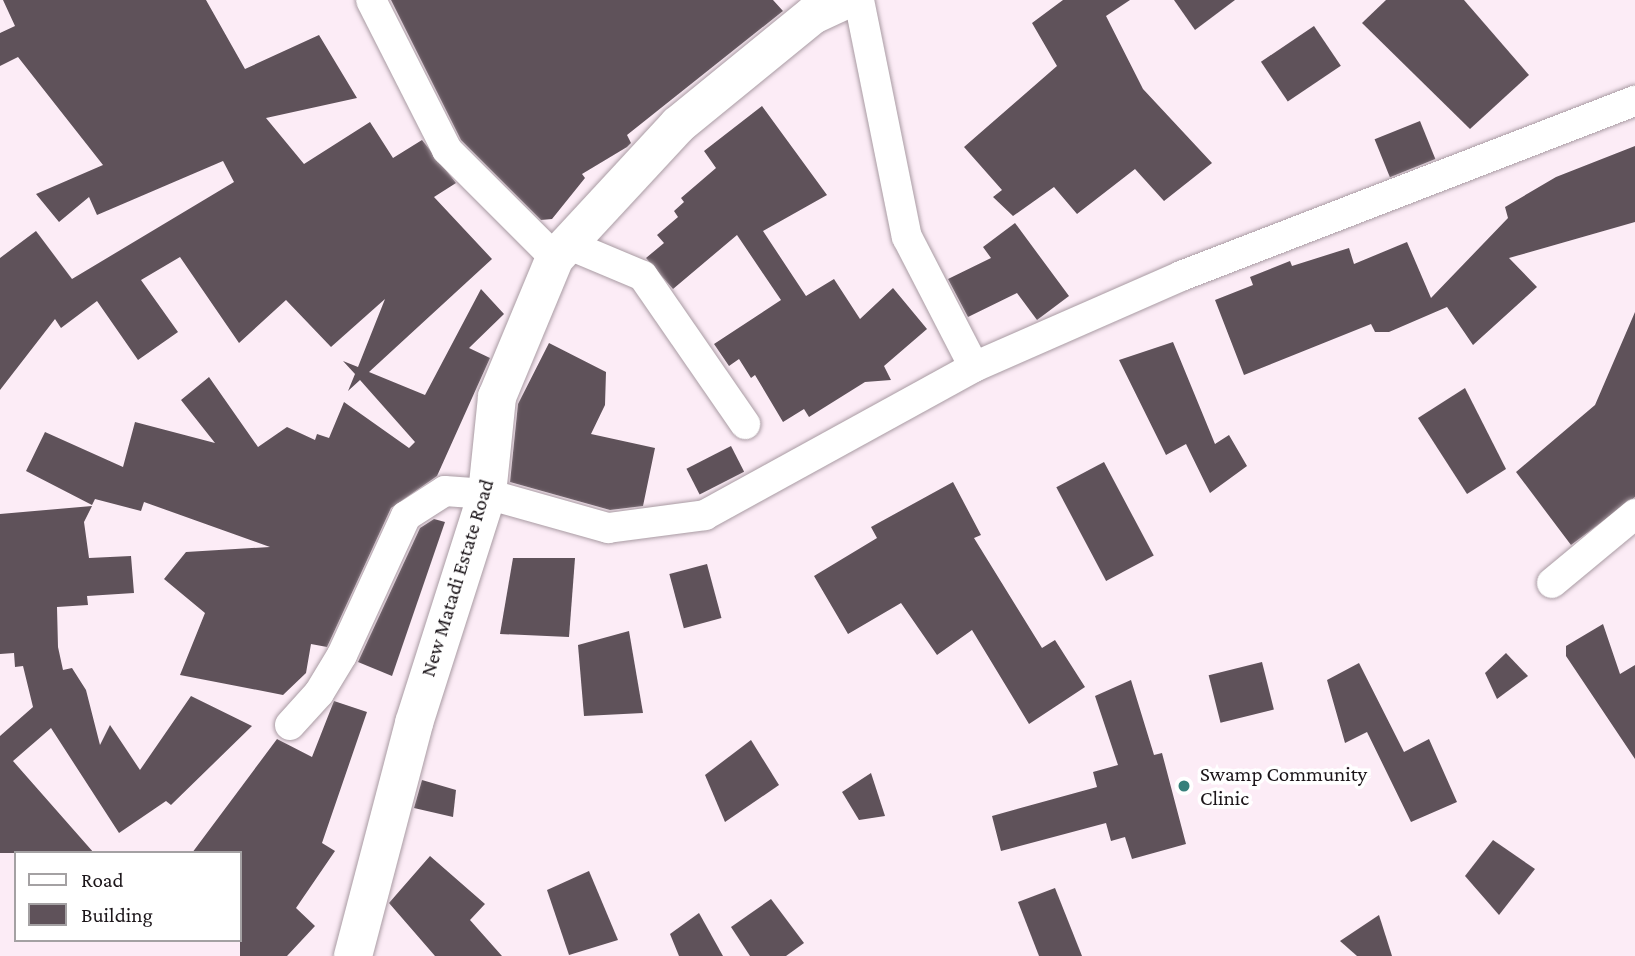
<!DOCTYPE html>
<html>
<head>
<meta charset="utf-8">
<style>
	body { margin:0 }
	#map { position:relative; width:1635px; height:956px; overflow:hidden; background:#fcecf6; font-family:"Crimson Pro",serif }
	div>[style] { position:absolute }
	.building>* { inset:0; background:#5f525a; transform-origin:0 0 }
	.roads { filter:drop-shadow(0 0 2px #a99ba3) drop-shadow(0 0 2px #a99ba3) }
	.minor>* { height:30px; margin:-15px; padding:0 15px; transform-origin:15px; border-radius:15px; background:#fff }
	.tertiary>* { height:38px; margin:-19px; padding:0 19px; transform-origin:19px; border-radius:19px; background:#fff }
	.dots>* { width:19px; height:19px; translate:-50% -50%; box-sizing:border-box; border:4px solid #fff; border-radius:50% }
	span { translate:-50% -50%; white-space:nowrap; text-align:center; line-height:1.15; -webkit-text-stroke:7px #fff; paint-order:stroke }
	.street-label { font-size:21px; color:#1b1519 }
	.poi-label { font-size:21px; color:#1b1519 }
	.left { translate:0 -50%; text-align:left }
	.legend { position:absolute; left:14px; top:851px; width:228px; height:91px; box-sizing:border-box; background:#fff; border:2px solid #a4a1a3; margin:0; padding:9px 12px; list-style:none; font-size:21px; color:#1b1519 }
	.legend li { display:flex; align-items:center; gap:14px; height:35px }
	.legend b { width:35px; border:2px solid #a4a1a3 }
</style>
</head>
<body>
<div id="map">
	<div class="building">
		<i style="clip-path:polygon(3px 0,206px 0,245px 69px,319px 35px,357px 98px,266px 118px,304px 164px,370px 122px,393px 158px,422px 140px,456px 183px,434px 197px,492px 259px,369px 372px,425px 395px,481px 289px,504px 314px,469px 348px,490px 358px,437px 476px,391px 508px,327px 647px,311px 644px,306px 673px,283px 695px,180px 675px,205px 613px,164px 579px,186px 552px,270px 547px,144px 502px,141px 511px,95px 499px,92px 505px,26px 471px,45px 432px,123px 467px,135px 422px,215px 443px,181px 400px,209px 377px,258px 447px,287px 427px,315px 440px,317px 434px,329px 438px,344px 402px,409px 448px,415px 442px,360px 380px,348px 391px,355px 374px,343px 361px,358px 367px,385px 299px,331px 347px,286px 300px,239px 343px,180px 257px,141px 280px,178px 332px,138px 360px,97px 301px,61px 328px,55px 319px,0 390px,0 258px,36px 231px,72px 279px,234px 182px,223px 161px,97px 215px,89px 197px,59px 222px,36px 194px,103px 165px,18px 57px,0 66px,0 33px,15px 26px)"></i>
		<i style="clip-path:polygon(391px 0,773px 0,783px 11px,627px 135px,631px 143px,627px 147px,582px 174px,585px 178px,552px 219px,541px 220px,461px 140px)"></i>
		<i style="clip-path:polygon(1063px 0,1130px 0,1106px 16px,1143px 89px,1212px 163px,1164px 201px,1135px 169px,1077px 214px,1054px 187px,1013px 216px,993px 197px,1002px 190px,964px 147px,1057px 66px,1032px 23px)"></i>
		<i style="clip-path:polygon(1174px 0,1235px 0,1195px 30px)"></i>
		<i style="clip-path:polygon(1386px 0,1464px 0,1529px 75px,1470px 129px,1362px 23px)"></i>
		<i style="left:1314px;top:26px;width:48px;height:64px;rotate:56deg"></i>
		<i style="clip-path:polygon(762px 106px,827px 195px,763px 231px,806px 296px,834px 279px,860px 319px,893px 288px,927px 329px,884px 366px,891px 380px,865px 382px,809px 417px,804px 409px,783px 422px,755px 375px,751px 378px,739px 359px,729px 366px,714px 344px,781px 300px,737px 235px,673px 289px,646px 258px,664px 243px,657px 235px,678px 217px,674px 211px,684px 202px,681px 198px,716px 168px,704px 151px)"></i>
		<i style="left:1420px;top:121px;width:41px;height:49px;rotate:68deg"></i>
		<i style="clip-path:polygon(1635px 146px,1635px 222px,1509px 258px,1537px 287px,1473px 345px,1447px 307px,1389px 332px,1375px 332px,1371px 324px,1244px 375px,1215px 300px,1253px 285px,1250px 277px,1290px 261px,1292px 266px,1349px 248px,1354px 264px,1407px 242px,1431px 298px,1508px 218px,1505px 207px,1556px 177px)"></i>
		<i style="clip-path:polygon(1015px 223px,1069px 296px,1037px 320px,1017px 293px,968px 317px,948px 279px,991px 258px,983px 247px)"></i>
		<i style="clip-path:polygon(1635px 312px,1635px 497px,1571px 545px,1516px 472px,1595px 405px)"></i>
		<i style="clip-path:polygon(1173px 342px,1215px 444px,1229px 435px,1247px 466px,1210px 493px,1186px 444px,1166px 455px,1119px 360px)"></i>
		<i style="clip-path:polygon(549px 343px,606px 372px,605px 405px,591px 434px,655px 448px,643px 506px,610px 510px,510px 482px,518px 404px)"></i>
		<i style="clip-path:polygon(1465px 388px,1506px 469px,1467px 494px,1418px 418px)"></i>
		<i style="left:731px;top:446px;width:29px;height:50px;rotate:63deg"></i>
		<i style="left:1104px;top:462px;width:106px;height:54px;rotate:62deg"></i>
		<i style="clip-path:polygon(953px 482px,981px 535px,974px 538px,1042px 648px,1055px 640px,1085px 687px,1029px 724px,972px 630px,937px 655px,901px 603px,848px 634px,814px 576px,877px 538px,871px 527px)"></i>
		<i style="clip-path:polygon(92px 506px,84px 522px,89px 558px,131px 556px,134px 593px,87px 596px,88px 605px,57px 607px,58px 647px,63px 670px,72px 668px,86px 690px,100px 745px,110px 725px,140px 770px,191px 696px,252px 726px,171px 805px,166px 801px,119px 833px,51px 728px,13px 761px,94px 853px,0 853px,0 736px,33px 707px,23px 666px,15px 667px,14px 653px,0 654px,0 514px)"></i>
		<i style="clip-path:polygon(434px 519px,445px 522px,392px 676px,358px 662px,420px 528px)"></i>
		<i style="clip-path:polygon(513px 558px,575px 558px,569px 637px,500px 634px)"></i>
		<i style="left:707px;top:564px;width:56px;height:39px;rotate:75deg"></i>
		<i style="clip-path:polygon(1603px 624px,1620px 674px,1635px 665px,1635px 759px,1566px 656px,1566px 646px)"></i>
		<i style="clip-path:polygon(629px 631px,643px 713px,584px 716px,578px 645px)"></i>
		<i style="clip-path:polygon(1506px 653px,1528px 676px,1497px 699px,1485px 673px)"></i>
		<i style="left:1262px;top:662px;width:49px;height:55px;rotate:76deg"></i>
		<i style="clip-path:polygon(1359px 663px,1404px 752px,1429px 739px,1457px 802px,1411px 822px,1367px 732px,1345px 743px,1327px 680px)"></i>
		<i style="clip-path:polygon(1131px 680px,1154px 755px,1162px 753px,1186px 844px,1132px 859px,1125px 837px,1111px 841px,1106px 823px,1001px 851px,992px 816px,1097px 787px,1093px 772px,1118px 765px,1095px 696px)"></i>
		<i style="clip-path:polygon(334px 701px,367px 712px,322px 843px,335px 851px,296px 908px,315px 926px,287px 956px,240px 956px,240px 853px,192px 853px,277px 739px,312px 757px)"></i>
		<i style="clip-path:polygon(751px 740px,779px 785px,725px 822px,705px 775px)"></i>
		<i style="clip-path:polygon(871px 773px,885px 816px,859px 820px,842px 792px)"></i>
		<i style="clip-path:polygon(422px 780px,456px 790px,453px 817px,414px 808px)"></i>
		<i style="clip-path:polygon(1493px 840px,1535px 869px,1499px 915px,1465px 876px)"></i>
		<i style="clip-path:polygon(430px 856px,485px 904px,470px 920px,502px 956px,435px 956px,389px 903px)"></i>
		<i style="clip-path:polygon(589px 871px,618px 940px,569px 955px,547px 890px)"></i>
		<i style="clip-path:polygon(1055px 888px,1082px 956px,1039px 956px,1018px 902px)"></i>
		<i style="clip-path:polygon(771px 899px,804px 943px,786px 956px,750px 956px,731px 927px)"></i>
		<i style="clip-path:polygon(699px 913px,723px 956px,679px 956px,670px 934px)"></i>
		<i style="clip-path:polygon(1379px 915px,1392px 956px,1357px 956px,1340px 941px)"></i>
	</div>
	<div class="roads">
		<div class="minor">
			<i style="left:371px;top:0;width:168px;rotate:63.1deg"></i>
			<i style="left:447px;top:150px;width:153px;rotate:45deg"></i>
			<i style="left:859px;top:0;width:242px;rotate:78.6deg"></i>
			<i style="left:907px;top:237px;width:146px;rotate:62.7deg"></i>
			<i style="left:567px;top:244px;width:82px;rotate:22.8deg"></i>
			<i style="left:643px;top:276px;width:180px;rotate:55.4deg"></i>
			<i style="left:1552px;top:583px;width:108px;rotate:-39.7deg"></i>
			<i style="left:290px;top:725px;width:43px;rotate:-47.8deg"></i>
			<i style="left:319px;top:693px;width:44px;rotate:-58.8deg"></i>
			<i style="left:342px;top:655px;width:153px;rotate:-65.3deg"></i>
			<i style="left:406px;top:516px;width:46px;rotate:-32.7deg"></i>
			<i style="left:445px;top:491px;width:42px;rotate:4.1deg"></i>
			<i style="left:487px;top:494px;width:126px;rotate:15.7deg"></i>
			<i style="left:608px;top:528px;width:98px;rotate:-7.6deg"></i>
			<i style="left:705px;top:515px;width:307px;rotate:-28.8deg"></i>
			<i style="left:974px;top:367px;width:226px;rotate:-23.7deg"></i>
			<i style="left:1181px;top:276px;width:487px;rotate:-21.1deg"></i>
		</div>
		<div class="tertiary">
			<i style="left:353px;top:956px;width:241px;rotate:-75.3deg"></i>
			<i style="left:414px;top:723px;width:240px;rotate:-72.3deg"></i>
			<i style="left:487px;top:494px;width:98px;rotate:-84.1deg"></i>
			<i style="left:497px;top:397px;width:151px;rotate:-67.4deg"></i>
			<i style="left:555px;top:258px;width:181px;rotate:-47.2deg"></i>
			<i style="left:678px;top:125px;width:174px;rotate:-39.2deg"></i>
			<i style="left:813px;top:15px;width:35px;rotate:-25deg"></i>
		</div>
	</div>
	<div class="dots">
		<i style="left:1184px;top:786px;background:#377f7b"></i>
	</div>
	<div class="street-label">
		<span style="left:457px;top:578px;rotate:-73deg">New Matadi Estate Road</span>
	</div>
	<div class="poi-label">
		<span class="left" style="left:1200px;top:786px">Swamp Community<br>Clinic</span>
	</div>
	<ul class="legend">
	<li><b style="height:9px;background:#fff"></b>Road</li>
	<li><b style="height:19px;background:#5f525a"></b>Building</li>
	</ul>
</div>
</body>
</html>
